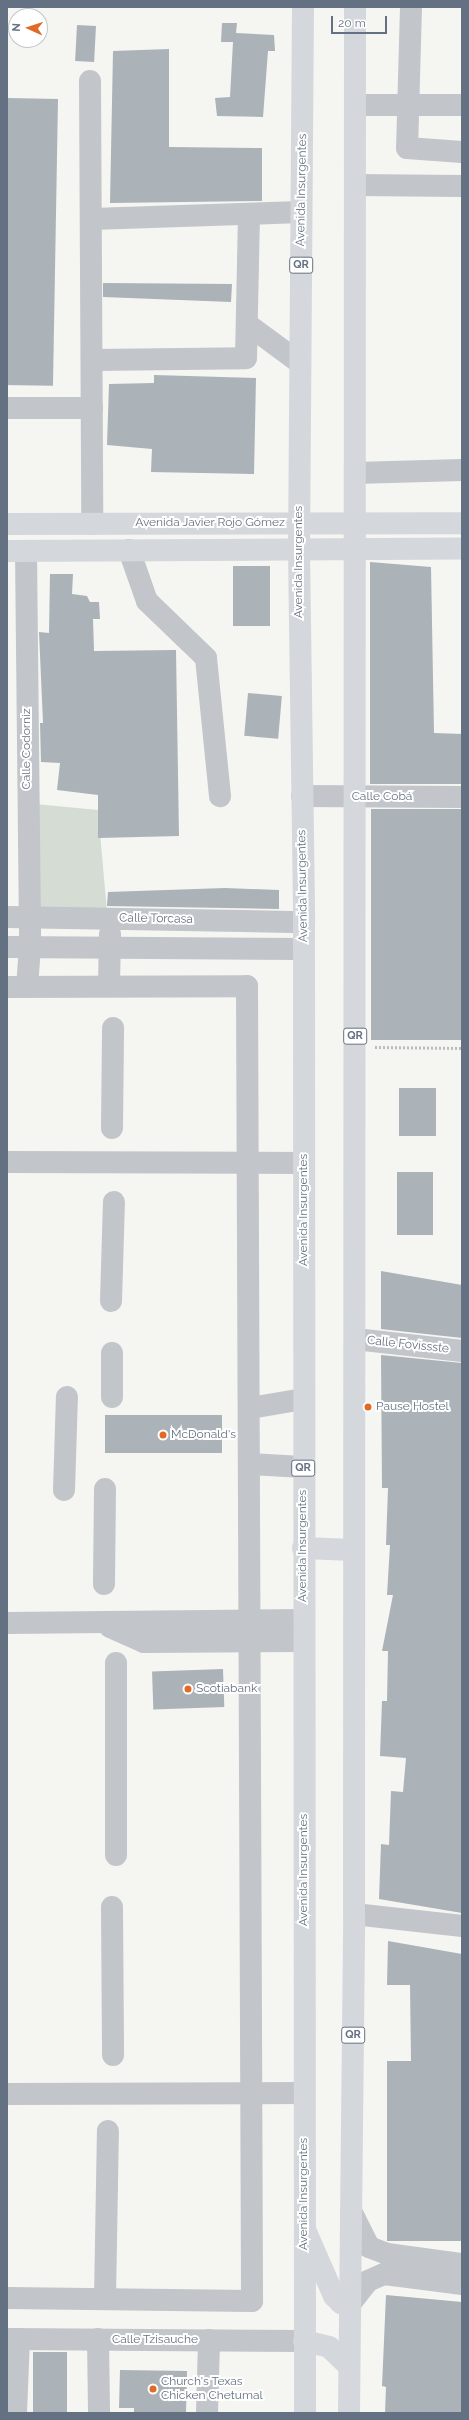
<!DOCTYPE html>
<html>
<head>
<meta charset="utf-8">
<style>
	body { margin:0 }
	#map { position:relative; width:469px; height:2420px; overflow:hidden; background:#f5f5f2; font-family:Raleway,sans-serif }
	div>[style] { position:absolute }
	.green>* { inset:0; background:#d5dcd3; transform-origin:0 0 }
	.building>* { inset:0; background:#abb2b8; transform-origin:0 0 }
	.path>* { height:2.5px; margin-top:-1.25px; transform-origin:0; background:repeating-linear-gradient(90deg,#babcbe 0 2px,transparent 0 4px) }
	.minor>* { height:22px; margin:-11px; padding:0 11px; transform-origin:11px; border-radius:11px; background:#c2c5c9 }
	.major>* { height:22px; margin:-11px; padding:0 11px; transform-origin:11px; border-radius:11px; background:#d4d8dc }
	.dots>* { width:11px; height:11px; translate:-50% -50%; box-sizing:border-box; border:2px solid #fff; border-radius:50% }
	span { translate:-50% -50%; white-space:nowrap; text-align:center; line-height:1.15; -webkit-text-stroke:4px #fff; paint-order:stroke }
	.shield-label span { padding:1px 3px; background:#fff; border:1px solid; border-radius:3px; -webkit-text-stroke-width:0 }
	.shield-label { font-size:11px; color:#647182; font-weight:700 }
	.street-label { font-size:12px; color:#647182 }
	.poi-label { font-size:12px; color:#647182 }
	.left { translate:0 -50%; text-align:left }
	.frame { position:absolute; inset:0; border:8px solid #647182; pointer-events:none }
	.north { position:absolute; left:8px; top:8px; width:40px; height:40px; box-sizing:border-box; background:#fff; border:1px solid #c1c6cd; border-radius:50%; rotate:273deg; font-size:11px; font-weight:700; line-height:16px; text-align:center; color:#647182 }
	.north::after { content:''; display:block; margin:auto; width:14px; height:18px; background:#e16a26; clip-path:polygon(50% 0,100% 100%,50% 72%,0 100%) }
	.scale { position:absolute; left:331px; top:16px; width:56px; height:18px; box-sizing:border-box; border:2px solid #647182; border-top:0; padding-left:5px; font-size:12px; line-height:14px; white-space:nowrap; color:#647182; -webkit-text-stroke:3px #fff; paint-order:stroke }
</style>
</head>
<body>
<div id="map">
	<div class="green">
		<i style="clip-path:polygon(35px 804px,98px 810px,107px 912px,35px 909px)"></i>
		<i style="left:7px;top:810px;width:1px;height:97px"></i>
	</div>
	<div class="building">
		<i style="clip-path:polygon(222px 23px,237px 23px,236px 33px,274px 35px,275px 51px,268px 51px,263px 117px,217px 116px,215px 98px,230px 97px,233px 42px,221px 42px)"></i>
		<i style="left:77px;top:25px;width:19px;height:36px;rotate:3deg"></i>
		<i style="clip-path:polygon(169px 49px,169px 147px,262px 148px,262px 201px,110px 203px,113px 51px)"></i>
		<i style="left:7px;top:98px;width:51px;height:287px;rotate:1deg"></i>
		<i style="clip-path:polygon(103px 283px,232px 284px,231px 302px,103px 297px)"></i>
		<i style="clip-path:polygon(154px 375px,256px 378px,254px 474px,151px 472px,152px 449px,107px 445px,109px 384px,154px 383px)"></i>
		<i style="clip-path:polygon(370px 562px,431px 567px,434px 733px,462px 734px,462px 784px,370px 784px)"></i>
		<i style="left:233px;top:566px;width:37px;height:60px"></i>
		<i style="clip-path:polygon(50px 574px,73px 574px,72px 594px,87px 596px,90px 602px,99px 602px,100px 619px,93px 619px,94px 651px,176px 650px,179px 836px,98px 838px,98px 795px,57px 790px,60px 763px,41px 762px,40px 723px,43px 723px,39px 632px,49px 633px)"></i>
		<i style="left:248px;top:693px;width:34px;height:43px;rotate:5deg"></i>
		<i style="left:371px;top:809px;width:91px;height:231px"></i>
		<i style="clip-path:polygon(225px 888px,279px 890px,279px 909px,107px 906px,108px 892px)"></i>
		<i style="left:436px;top:1088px;width:48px;height:37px;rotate:90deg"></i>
		<i style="left:397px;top:1172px;width:36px;height:63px"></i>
		<i style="clip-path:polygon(381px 1271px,462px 1285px,462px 1338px,381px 1329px)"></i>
		<i style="clip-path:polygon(381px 1355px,462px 1363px,462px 1913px,379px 1899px,381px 1844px,389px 1845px,391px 1791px,403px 1792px,406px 1758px,380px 1756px,382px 1701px,387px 1701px,388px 1651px,382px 1651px,393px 1595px,387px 1595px,390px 1545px,386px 1545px,388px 1488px,382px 1488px)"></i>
		<i style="left:105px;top:1415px;width:117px;height:38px"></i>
		<i style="left:223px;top:1669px;width:38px;height:71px;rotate:88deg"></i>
		<i style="clip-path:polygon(388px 1941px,462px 1954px,462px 2241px,387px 2241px,387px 2061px,411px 2061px,410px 1985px,387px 1985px)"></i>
		<i style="clip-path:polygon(386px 2295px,462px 2302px,462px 2413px,385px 2413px,386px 2387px,382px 2386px)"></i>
		<i style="left:33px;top:2352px;width:34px;height:61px"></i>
		<i style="clip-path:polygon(120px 2370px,187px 2371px,186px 2413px,134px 2413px,134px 2408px,119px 2408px)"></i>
	</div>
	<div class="path">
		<i style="left:375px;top:1047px;width:87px;rotate:0.7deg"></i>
	</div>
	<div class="minor">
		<i style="left:411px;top:7px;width:141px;rotate:91.6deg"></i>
		<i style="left:407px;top:148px;width:55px;rotate:4.2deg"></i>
		<i style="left:90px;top:81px;width:443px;rotate:89.7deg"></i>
		<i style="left:355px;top:105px;width:107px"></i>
		<i style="left:355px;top:185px;width:107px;rotate:0.5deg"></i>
		<i style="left:92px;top:219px;width:209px;rotate:-1.9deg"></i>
		<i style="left:247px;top:324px;width:66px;rotate:36.3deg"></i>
		<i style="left:93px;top:360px;width:153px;rotate:-0.7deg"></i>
		<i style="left:246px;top:358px;width:143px;rotate:-88.8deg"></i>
		<i style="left:7px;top:408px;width:85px"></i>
		<i style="left:355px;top:473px;width:107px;rotate:-1.6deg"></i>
		<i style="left:129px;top:550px;width:54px;rotate:70.6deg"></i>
		<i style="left:147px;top:601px;width:82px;rotate:44deg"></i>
		<i style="left:206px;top:658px;width:139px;rotate:84.2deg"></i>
		<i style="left:26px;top:551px;width:396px;rotate:89.4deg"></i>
		<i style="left:30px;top:947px;width:40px;rotate:94.3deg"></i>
		<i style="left:302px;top:796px;width:160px;rotate:0.4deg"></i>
		<i style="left:7px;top:917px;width:297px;rotate:1deg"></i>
		<i style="left:7px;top:947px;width:297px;rotate:0.4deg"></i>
		<i style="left:109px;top:986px;width:52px;rotate:-88.9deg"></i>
		<i style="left:7px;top:987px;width:240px;rotate:-0.2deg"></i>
		<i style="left:247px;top:986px;width:1315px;rotate:89.78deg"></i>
		<i style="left:252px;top:2301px;width:245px;rotate:-179.3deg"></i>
		<i style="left:112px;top:1128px;width:100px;rotate:-89.4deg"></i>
		<i style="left:7px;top:1162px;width:297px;rotate:0.2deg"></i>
		<i style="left:111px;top:1301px;width:99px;rotate:-88.3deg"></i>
		<i style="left:355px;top:1339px;width:108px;rotate:6.4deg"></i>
		<i style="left:112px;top:1353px;width:44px;rotate:90deg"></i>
		<i style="left:250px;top:1408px;width:54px;rotate:-9.6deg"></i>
		<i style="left:250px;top:1464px;width:53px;rotate:3.2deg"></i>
		<i style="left:64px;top:1490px;width:93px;rotate:-88.2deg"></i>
		<i style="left:104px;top:1584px;width:95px;rotate:-89.4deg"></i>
		<i style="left:7px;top:1623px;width:296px;rotate:-0.6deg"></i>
		<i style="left:110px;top:1627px;width:37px;rotate:24deg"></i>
		<i style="left:144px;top:1642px;width:160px;rotate:-0.4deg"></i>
		<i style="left:116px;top:1663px;width:192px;rotate:90deg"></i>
		<i style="left:112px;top:1907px;width:148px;rotate:89.6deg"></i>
		<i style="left:354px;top:1914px;width:109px;rotate:6.3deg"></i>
		<i style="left:7px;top:2094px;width:297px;rotate:-0.2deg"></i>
		<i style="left:351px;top:2211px;width:40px;rotate:63.4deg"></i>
		<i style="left:369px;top:2247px;width:19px;rotate:21deg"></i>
		<i style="left:387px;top:2254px;width:76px;rotate:7.6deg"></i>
		<i style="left:105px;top:2299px;width:168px;rotate:-89deg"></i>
		<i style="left:350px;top:2304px;width:29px;rotate:-52deg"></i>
		<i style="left:368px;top:2281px;width:17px;rotate:-24deg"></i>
		<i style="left:384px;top:2274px;width:79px;rotate:7.3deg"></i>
		<i style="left:7px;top:2339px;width:297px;rotate:0.4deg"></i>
		<i style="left:98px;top:2339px;width:74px;rotate:89.2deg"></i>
		<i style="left:16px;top:2413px;width:74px;rotate:-87.7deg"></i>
		<i style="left:207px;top:2413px;width:73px;rotate:-88.4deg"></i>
	</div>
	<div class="major">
		<i style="left:303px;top:7px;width:543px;rotate:90.42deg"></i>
		<i style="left:299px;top:550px;width:372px;rotate:89.2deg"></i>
		<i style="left:304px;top:922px;width:1491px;rotate:89.96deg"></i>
		<i style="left:7px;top:524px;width:455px;rotate:-0.1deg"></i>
		<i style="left:7px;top:551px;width:455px;rotate:-0.3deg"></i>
		<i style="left:303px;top:1548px;width:50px;rotate:2.3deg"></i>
		<i style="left:306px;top:2232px;width:70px;rotate:66.4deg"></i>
		<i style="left:334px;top:2296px;width:10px;rotate:45deg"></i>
		<i style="left:341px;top:2303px;width:9px;rotate:6deg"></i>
		<i style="left:304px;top:2341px;width:26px;rotate:13deg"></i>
		<i style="left:329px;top:2347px;width:28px;rotate:44deg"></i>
		<i style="left:349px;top:2413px;width:499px;rotate:-89.4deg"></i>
		<i style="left:354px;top:1914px;width:1907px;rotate:-89.97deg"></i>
	</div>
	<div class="dots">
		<i style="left:368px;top:1407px;background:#e16a26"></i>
		<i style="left:163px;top:1435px;background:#e16a26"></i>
		<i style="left:188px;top:1689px;background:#e16a26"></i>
		<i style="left:153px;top:2389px;background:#e16a26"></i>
	</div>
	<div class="shield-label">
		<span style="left:301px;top:265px">QR</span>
		<span style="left:355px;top:1036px">QR</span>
		<span style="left:303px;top:1468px">QR</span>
		<span style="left:353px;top:2035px">QR</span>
	</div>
	<div class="street-label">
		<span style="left:302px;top:190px;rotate:-89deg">Avenida Insurgentes</span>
		<span style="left:210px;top:523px">Avenida Javier Rojo Gómez</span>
		<span style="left:299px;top:562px;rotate:-90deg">Avenida Insurgentes</span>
		<span style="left:27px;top:749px;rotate:-90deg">Calle Codorniz</span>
		<span style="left:382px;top:797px">Calle Cobá</span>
		<span style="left:303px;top:886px;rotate:-91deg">Avenida Insurgentes</span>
		<span style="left:156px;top:919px;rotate:1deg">Calle Torcasa</span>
		<span style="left:304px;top:1210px;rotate:-90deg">Avenida Insurgentes</span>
		<span style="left:408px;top:1345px;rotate:6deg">Calle Fovissste</span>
		<span style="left:303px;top:1546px;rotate:-90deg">Avenida Insurgentes</span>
		<span style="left:304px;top:1870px;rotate:-90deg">Avenida Insurgentes</span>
		<span style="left:304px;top:2194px;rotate:-90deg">Avenida Insurgentes</span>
		<span style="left:155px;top:2340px">Calle Tzisauche</span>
	</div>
	<div class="poi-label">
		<span class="left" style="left:376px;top:1407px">Pause Hostel</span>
		<span class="left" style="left:171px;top:1435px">McDonald's</span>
		<span class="left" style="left:196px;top:1689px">Scotiabank</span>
		<span class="left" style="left:161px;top:2389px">Church's Texas<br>Chicken Chetumal</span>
	</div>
	<div class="frame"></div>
	<div class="north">N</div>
	<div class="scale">20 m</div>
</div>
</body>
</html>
